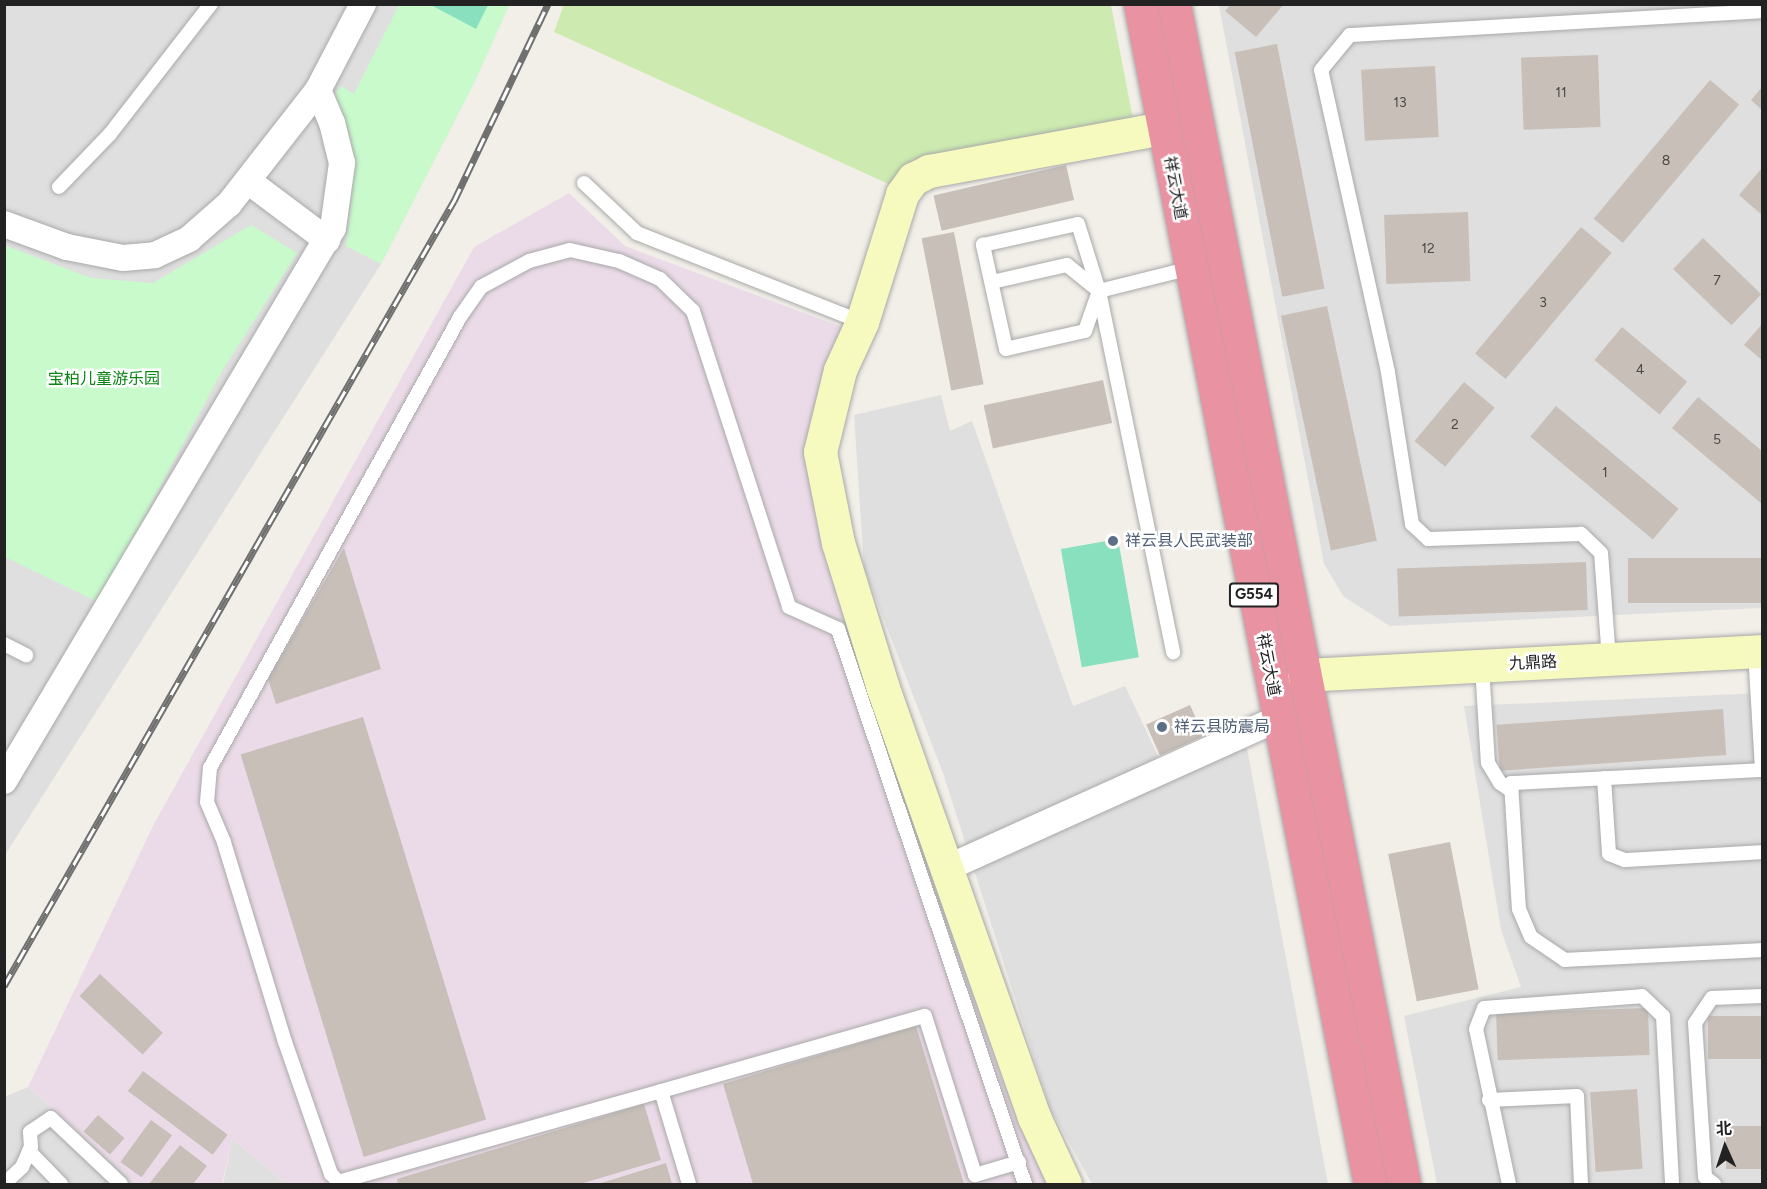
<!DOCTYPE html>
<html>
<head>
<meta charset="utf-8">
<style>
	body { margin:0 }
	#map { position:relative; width:1767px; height:1189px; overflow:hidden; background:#f2efe9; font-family:Figtree,"Noto Sans SC",sans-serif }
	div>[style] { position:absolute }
	.residential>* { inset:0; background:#e0dfdf }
	.industrial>* { inset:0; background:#ebdbe8 }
	.grass>* { inset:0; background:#cdebb0 }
	.park>* { inset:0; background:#c8facc }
	.pitch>* { inset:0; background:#88e0be; transform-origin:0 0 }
	.building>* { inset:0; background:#c7bfb8; transform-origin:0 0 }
	.roads { filter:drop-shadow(0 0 2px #a9a9a9) drop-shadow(0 0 2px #a9a9a9) }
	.lane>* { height:14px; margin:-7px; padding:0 7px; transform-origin:7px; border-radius:7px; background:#fff }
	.street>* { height:26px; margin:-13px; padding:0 13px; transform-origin:13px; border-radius:13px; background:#fff }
	.secondary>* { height:33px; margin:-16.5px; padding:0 16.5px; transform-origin:16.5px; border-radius:16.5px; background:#f7fabf }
	.highway>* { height:33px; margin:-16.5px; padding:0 16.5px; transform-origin:16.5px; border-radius:16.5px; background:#e892a2 }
	.rail>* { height:7px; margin-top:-3.5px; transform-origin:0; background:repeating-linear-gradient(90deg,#fff 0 14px,#707070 0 28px); box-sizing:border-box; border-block:2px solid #707070 }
	.dots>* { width:16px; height:16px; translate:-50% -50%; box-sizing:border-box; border:3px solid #fff; border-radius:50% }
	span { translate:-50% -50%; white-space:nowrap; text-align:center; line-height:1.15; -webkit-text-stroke:5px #fff; paint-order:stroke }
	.number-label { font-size:14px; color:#4b4948 }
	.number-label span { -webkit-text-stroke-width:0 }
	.shield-label span { padding:2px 4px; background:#fff; border:2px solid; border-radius:4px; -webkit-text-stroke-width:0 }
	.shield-label { font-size:15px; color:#222; font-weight:700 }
	.street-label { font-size:16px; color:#222 }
	.park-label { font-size:16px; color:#0c8416 }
	.service-label { font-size:16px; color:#4e5e75 }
	.left { translate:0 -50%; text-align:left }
	.frame { position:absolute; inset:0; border:6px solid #222; pointer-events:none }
	.north { position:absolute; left:1695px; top:1117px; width:60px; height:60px; -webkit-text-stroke:4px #fff; paint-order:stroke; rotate:357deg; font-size:16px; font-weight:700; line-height:24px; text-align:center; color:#222 }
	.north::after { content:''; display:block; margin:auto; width:21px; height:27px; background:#222; clip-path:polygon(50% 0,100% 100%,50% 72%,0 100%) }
</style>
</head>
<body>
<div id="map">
	<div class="residential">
		<i style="clip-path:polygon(5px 5px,509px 5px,476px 79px,381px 264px,5px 855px)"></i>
		<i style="clip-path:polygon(1219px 5px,1762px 5px,1762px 608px,1390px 626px,1344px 597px,1324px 564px)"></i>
		<i style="clip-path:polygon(941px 395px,950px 431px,972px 421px,1073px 706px,1125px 686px,1168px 777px,1246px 743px,1328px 1184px,1092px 1184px,1050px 1108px,943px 773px,864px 568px,854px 415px)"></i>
		<i style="clip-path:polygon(1762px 693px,1762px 1184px,1437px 1184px,1404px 1016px,1521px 987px,1501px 930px,1464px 706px)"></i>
		<i style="clip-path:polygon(28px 1087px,136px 1184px,5px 1184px,4px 1097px)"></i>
		<i style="clip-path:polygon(232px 1139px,287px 1184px,223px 1184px)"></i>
	</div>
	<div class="industrial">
		<i style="clip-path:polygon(569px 193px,625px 246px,844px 328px,813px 444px,1056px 1184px,287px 1184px,232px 1139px,222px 1184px,136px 1184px,28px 1087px,154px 824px,474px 247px)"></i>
	</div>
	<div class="grass">
		<i style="clip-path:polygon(564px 4px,1111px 5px,1134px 124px,893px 186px,554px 32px)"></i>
	</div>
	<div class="park">
		<i style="clip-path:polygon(399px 5px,509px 5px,476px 79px,381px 264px,346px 246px,354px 167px,332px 97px,341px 86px,354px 94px)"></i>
		<i style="clip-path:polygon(251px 225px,297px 253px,222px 371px,98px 602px,5px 557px,4px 245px,91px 278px,153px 283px)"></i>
	</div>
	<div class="pitch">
		<i style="clip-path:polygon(431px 5px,431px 4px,488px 5px,476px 29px)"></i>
		<i style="left:1118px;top:539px;width:120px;height:58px;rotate:80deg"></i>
	</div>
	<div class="building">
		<i style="clip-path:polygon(1231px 4px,1284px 4px,1256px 37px,1225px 11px)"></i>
		<i style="left:1277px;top:44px;width:249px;height:43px;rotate:79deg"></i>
		<i style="left:1598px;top:55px;width:72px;height:77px;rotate:88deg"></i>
		<i style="left:1435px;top:66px;width:71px;height:74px;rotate:87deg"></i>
		<i style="left:1710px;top:80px;width:38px;height:181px;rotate:40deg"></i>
		<i style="clip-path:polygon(1762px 87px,1762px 110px,1751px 100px)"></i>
		<i style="left:1066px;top:165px;width:36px;height:136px;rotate:77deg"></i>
		<i style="clip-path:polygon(1762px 168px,1762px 215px,1739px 195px)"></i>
		<i style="left:1468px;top:212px;width:69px;height:84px;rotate:88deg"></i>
		<i style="left:1581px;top:227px;width:40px;height:165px;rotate:40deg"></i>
		<i style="left:954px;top:232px;width:155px;height:33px;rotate:79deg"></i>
		<i style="left:1703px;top:238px;width:81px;height:43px;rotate:44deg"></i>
		<i style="left:1327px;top:306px;width:240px;height:47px;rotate:78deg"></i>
		<i style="clip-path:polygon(1762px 324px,1762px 360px,1744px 345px)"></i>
		<i style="left:1622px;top:327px;width:85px;height:43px;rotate:40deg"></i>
		<i style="left:1103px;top:380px;width:44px;height:122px;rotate:78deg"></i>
		<i style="left:1464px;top:382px;width:40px;height:77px;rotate:40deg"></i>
		<i style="clip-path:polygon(1698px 397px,1762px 451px,1762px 504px,1672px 428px)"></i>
		<i style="left:1556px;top:406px;width:160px;height:40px;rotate:40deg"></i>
		<i style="clip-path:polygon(344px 548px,381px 669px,276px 704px,268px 679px)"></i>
		<i style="left:1762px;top:558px;width:45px;height:134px;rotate:90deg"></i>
		<i style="left:1586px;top:562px;width:48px;height:189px;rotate:88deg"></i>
		<i style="left:1190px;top:705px;width:34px;height:48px;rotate:66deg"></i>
		<i style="left:1723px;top:709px;width:46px;height:227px;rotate:86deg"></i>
		<i style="left:363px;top:717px;width:421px;height:128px;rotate:73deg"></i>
		<i style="left:1450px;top:842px;width:150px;height:63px;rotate:79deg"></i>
		<i style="left:100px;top:974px;width:86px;height:30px;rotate:43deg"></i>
		<i style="left:1648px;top:1008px;width:47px;height:152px;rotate:88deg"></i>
		<i style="left:1762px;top:1016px;width:43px;height:54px;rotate:90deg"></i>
		<i style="clip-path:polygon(916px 1026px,964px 1184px,753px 1184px,723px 1084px)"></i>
		<i style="left:143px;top:1071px;width:106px;height:25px;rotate:37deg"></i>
		<i style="left:1637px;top:1089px;width:80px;height:47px;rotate:86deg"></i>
		<i style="clip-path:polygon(644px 1104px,661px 1160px,580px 1184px,398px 1184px,397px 1179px)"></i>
		<i style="left:98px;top:1115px;width:35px;height:22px;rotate:41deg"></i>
		<i style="left:151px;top:1120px;width:26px;height:52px;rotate:36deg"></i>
		<i style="left:1762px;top:1126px;width:43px;height:36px;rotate:90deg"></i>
		<i style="clip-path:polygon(180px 1145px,207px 1166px,193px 1184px,149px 1184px)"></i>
		<i style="clip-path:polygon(666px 1163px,672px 1184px,598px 1184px)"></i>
	</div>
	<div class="roads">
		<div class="lane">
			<i style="left:584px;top:183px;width:73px;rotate:43.3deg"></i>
			<i style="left:637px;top:233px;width:242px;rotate:21.6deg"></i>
			<i style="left:59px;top:187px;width:74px;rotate:-46.1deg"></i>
			<i style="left:110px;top:134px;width:165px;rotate:-52.2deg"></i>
			<i style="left:992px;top:282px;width:77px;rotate:-12.8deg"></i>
			<i style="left:1067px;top:265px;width:41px;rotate:39.1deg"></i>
			<i style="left:1099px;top:291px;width:42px;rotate:109.3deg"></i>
			<i style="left:1085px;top:331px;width:81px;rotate:167.2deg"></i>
			<i style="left:1006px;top:349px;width:107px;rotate:-102.5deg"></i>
			<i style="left:983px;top:245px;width:97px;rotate:-12.5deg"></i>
			<i style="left:1078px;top:224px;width:70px;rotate:72.6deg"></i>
			<i style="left:1099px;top:291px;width:369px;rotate:78.4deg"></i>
			<i style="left:1099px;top:291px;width:95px;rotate:-14deg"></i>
			<i style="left:4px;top:644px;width:25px;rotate:27deg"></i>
			<i style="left:1755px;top:651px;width:119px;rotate:86.6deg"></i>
			<i style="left:1609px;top:659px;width:106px;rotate:-94.3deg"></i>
			<i style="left:1601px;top:553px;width:28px;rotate:-136deg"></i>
			<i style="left:1581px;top:534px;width:153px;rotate:178.1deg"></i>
			<i style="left:1428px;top:539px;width:22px;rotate:-137deg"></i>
			<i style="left:1412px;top:524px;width:154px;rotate:-99deg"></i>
			<i style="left:1388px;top:372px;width:309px;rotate:-102.5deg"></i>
			<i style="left:1321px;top:70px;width:45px;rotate:-50.4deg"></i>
			<i style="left:1350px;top:35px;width:413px;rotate:-3.3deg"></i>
			<i style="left:1482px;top:666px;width:97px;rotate:86.5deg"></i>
			<i style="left:1488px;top:763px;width:23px;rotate:59deg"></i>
			<i style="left:1500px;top:783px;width:14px;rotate:34deg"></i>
			<i style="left:1762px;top:770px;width:251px;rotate:177deg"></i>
			<i style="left:1511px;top:783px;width:126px;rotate:86.4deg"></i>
			<i style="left:1519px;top:909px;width:30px;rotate:67deg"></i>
			<i style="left:1531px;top:937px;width:41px;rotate:34.1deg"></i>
			<i style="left:1565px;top:960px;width:197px;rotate:-2.9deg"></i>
			<i style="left:1604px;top:778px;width:76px;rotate:86.2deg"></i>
			<i style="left:1609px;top:854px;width:17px;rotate:21deg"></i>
			<i style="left:1625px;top:860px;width:137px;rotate:-3.3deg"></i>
			<i style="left:661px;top:1091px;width:274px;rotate:-15.9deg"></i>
			<i style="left:925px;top:1016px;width:167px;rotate:72.5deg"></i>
			<i style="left:975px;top:1175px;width:46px;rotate:-16.5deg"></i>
			<i style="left:1489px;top:1100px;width:88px;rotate:-2.6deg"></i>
			<i style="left:1577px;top:1096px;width:88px;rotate:87.4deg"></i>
			<i style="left:29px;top:1151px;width:46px;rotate:45.9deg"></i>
			<i style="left:338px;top:1182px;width:336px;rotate:-15.7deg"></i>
			<i style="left:661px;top:1091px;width:97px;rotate:73.2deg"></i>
			<i style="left:4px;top:1184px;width:25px;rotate:-43deg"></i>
			<i style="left:22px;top:1167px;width:22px;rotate:-66deg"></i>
			<i style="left:31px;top:1147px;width:15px;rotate:-94deg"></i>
			<i style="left:30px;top:1132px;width:25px;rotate:-34deg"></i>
			<i style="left:51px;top:1118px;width:96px;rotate:43.3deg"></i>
			<i style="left:341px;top:1184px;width:14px;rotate:-135deg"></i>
			<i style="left:331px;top:1174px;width:140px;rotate:-109.2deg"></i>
			<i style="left:285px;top:1042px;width:209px;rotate:-107deg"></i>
			<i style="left:224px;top:842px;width:43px;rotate:-113deg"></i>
			<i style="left:207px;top:802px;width:34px;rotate:-85deg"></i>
			<i style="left:210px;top:768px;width:516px;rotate:-61deg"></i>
			<i style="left:460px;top:317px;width:37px;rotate:-55deg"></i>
			<i style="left:481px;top:287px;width:55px;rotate:-28.4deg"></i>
			<i style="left:529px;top:261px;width:42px;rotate:-15deg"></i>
			<i style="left:570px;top:250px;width:50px;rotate:12.7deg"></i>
			<i style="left:619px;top:261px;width:45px;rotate:23.7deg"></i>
			<i style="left:660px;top:279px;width:46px;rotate:44.1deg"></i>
			<i style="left:693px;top:311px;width:311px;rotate:72deg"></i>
			<i style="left:789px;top:607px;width:54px;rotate:24.2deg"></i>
			<i style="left:838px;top:629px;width:586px;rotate:71.38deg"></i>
			<i style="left:1509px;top:1184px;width:158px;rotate:-102deg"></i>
			<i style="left:1476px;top:1029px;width:22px;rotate:-69deg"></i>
			<i style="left:1484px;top:1008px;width:158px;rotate:-4.3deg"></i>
			<i style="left:1642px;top:996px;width:29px;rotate:44deg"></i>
			<i style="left:1663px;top:1016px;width:168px;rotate:86.9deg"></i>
			<i style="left:1714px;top:1184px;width:11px;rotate:-142deg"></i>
			<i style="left:1705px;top:1177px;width:154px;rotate:-93.7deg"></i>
			<i style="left:1695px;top:1023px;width:30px;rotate:-56deg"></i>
			<i style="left:1712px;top:998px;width:50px;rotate:-2.3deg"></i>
		</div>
		<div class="street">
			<i style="left:248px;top:181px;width:99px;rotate:36.8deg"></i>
			<i style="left:4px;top:224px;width:67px;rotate:20.1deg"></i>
			<i style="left:67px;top:247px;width:57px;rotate:11.1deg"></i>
			<i style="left:123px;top:258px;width:32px;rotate:-5deg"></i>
			<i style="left:155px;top:255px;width:38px;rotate:-25deg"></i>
			<i style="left:189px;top:239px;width:53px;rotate:-41.2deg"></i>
			<i style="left:229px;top:204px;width:145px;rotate:-52deg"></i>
			<i style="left:318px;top:90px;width:97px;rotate:-62.4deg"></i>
			<i style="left:4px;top:781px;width:643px;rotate:-59.25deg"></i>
			<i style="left:333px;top:228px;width:66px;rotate:-82.1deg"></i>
			<i style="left:342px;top:163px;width:41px;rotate:-104deg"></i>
			<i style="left:332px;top:123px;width:36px;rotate:-113deg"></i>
			<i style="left:947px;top:868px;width:364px;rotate:-24.3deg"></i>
		</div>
		<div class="secondary">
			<i style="left:1304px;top:675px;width:459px;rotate:-3deg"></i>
			<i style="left:1065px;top:1184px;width:74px;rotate:-114.8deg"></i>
			<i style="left:1034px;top:1117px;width:455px;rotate:-109.4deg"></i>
			<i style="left:883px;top:688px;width:152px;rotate:-107.2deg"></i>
			<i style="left:838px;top:543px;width:93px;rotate:-101.2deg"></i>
			<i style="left:820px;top:452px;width:84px;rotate:-76.3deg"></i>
			<i style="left:840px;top:370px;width:53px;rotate:-65.4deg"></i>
			<i style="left:862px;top:322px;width:134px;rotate:-72.6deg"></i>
			<i style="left:902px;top:194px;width:19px;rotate:-54deg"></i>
			<i style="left:913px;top:179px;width:18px;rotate:-27deg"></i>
			<i style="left:929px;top:171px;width:238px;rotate:-10.4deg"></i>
		</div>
		<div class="highway">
			<i style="left:1140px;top:4px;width:1202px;rotate:78.97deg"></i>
			<i style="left:1174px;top:4px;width:1202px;rotate:78.97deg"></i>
		</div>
	</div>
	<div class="rail">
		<i style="left:4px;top:986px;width:905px;rotate:-60.18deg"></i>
		<i style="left:454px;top:201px;width:218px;rotate:-64.5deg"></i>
	</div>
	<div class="dots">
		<i style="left:1113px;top:541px;background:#5c6f8a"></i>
		<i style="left:1162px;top:727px;background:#5c6f8a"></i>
	</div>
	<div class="number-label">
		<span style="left:1561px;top:93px">11</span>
		<span style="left:1400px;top:103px">13</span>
		<span style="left:1666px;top:161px">8</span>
		<span style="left:1428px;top:249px">12</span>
		<span style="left:1717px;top:281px">7</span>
		<span style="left:1543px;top:303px">3</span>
		<span style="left:1640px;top:370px">4</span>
		<span style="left:1455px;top:425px">2</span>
		<span style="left:1717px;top:440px">5</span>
		<span style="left:1605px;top:473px">1</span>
	</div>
	<div class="shield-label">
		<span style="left:1254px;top:595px">G554</span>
	</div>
	<div class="street-label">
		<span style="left:1175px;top:188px;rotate:79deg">祥云大道</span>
		<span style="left:1533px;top:663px;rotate:-3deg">九鼎路</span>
		<span style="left:1268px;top:665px;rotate:79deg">祥云大道</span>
	</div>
	<div class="park-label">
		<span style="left:104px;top:379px">宝柏儿童游乐园</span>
	</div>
	<div class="service-label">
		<span class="left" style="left:1125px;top:541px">祥云县人民武装部</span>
		<span class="left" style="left:1174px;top:727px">祥云县防震局</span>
	</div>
	<div class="frame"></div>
	<div class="north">北</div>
</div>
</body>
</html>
